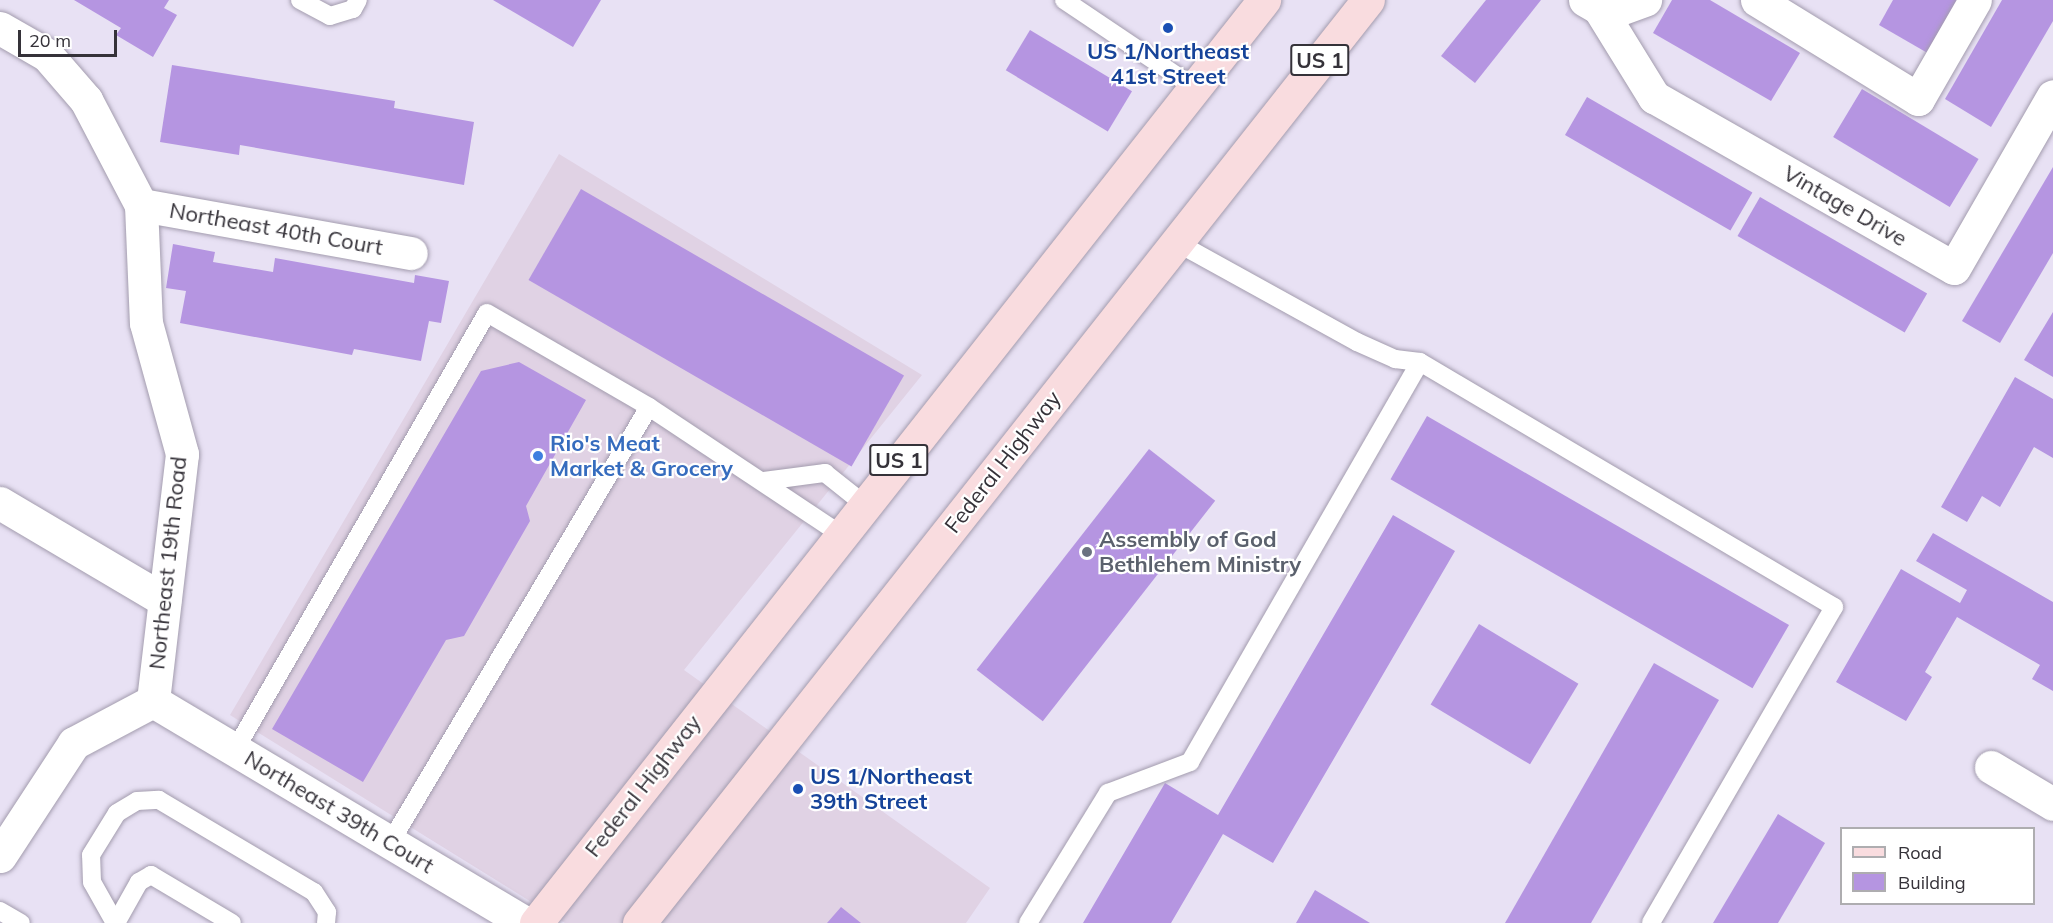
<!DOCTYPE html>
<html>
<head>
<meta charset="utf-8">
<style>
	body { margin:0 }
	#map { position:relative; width:2053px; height:923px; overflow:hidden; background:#e8e1f4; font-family:Mulish,sans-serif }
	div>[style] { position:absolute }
	.commercial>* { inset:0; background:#e0d2e4 }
	.building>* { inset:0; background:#b595e1; transform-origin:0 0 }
	.roads { filter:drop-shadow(0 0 2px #a39cae) drop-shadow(0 0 2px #a39cae) }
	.lane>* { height:18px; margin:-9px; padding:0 9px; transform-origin:9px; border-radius:9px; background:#fff }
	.street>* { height:33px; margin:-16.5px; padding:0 16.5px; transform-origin:16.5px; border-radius:16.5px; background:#fff }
	.primary>* { height:33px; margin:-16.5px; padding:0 16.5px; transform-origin:16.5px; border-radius:16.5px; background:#f9dcdf }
	.dots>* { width:16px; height:16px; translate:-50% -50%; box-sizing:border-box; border:3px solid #fff; border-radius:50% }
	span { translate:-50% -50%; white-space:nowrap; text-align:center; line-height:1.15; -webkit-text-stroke:4.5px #fff; paint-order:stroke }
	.shield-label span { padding:2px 4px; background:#fff; border:2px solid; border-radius:4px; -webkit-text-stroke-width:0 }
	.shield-label { font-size:21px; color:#353239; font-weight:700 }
	.transit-label { font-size:22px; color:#164399; font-weight:700 }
	.left { translate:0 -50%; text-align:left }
	.street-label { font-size:22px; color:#353239 }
	.shop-label { font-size:22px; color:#366cbe; font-weight:700 }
	.worship-label { font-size:22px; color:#5b616d; font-weight:700 }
	.legend { position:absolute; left:1840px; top:827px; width:195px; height:78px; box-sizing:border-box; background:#fff; border:2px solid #aeadb0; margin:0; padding:8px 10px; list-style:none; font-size:18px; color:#353239 }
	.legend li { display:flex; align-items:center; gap:12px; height:30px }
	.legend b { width:30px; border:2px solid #aeadb0 }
	.scale { position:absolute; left:18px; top:30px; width:99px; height:27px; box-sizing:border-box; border:3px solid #353239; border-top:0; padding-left:8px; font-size:18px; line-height:21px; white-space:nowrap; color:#353239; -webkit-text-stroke:4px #fff; paint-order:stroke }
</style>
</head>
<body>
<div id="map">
	<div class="commercial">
		<i style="clip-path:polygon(559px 154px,922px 375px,684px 670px,990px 888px,966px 923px,565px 923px,230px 715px)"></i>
	</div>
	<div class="building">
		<i style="clip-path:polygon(74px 0,169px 0,164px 8px,177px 15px,153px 57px,116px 35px,121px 28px)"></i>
		<i style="clip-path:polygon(493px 0,601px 0,573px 47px)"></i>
		<i style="clip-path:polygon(1486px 0,1541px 0,1475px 83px,1441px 56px)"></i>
		<i style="clip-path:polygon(1672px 0,1710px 0,1800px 53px,1771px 101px,1653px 33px)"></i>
		<i style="clip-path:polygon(1893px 0,1963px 0,1931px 55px,1879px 25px)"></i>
		<i style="clip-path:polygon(2002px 0,2053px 0,2053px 21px,1991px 127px,1945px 99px)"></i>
		<i style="left:1030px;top:30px;width:119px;height:47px;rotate:31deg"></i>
		<i style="clip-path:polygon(172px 65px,395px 101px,394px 108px,474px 122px,464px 185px,240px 145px,239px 155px,160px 142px)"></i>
		<i style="left:1862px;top:89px;width:136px;height:56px;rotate:31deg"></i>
		<i style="left:1587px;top:97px;width:191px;height:44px;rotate:30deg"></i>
		<i style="clip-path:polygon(2053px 167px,2053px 253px,2000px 343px,1962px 321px)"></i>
		<i style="left:581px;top:189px;width:373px;height:105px;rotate:30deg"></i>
		<i style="left:1760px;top:197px;width:193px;height:45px;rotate:30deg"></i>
		<i style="clip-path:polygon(173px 244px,215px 252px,213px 262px,273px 272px,275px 258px,414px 283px,415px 275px,449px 281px,441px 323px,429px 321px,421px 361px,354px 349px,352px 355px,180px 323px,186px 291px,166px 288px)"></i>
		<i style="clip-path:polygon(2053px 312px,2053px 377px,2024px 360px)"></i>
		<i style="clip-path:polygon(519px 362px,586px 400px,526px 506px,530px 521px,464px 636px,446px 640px,363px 782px,272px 729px,481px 371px)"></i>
		<i style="clip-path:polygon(2015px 377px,2053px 399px,2053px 458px,2034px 447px,2000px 507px,1982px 496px,1967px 522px,1941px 507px)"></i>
		<i style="left:1427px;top:416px;width:418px;height:73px;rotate:30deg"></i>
		<i style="left:1149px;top:449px;width:84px;height:280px;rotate:38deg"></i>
		<i style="clip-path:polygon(1393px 515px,1455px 551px,1273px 863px,1223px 834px,1171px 923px,1083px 923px,1165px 783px,1218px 815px)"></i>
		<i style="clip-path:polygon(1933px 533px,2053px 602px,2053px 691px,2032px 679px,2040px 665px,1957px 617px,1925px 672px,1932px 677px,1906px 721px,1836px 682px,1901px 569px,1960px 603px,1967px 590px,1916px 561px)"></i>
		<i style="left:1479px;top:624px;width:116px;height:94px;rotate:31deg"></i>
		<i style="clip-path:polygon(1654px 663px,1719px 700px,1591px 923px,1505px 923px)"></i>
		<i style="clip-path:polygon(1778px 814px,1825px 843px,1778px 923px,1713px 923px)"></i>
		<i style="clip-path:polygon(1315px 890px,1370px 923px,1296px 923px)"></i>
		<i style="clip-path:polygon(841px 907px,861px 923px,827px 923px)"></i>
	</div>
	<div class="roads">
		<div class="lane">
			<i style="left:300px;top:0;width:34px;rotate:28deg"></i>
			<i style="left:330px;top:16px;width:24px;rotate:-17deg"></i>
			<i style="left:353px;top:9px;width:10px;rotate:-61deg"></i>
			<i style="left:1064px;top:0;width:158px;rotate:33.9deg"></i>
			<i style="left:1176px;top:242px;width:207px;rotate:28.9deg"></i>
			<i style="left:1357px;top:342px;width:42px;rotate:24.1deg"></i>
			<i style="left:1395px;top:359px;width:25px;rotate:7deg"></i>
			<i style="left:764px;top:481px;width:62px;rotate:-7.5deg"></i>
			<i style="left:825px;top:473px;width:50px;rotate:38.5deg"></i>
			<i style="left:235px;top:750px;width:504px;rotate:-60.03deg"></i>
			<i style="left:487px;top:313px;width:187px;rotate:30.1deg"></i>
			<i style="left:649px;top:407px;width:229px;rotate:33.6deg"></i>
			<i style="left:390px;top:843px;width:507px;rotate:-59.29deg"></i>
			<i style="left:0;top:911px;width:24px;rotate:30deg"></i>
			<i style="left:115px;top:923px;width:47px;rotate:-119.3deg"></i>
			<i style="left:92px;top:882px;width:27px;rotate:-92deg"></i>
			<i style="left:91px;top:855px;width:49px;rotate:-58.2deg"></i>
			<i style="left:117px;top:813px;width:23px;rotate:-31deg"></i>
			<i style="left:137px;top:801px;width:22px;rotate:-3deg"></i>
			<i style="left:159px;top:800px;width:180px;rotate:30.7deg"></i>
			<i style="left:314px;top:892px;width:24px;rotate:57deg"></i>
			<i style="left:327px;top:912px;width:11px;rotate:95deg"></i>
			<i style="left:116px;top:923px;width:47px;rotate:-60.7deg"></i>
			<i style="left:139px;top:882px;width:14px;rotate:-30deg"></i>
			<i style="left:151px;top:875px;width:94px;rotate:30.7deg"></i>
			<i style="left:1028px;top:923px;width:153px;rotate:-58.4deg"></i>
			<i style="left:1108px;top:793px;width:88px;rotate:-20.7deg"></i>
			<i style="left:1190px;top:762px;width:461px;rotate:-60.1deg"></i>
			<i style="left:1420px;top:362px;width:481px;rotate:30.6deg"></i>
			<i style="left:1834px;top:607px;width:365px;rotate:120.1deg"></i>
		</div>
		<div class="street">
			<i style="left:1585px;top:0;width:16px;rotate:30deg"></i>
			<i style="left:1599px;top:8px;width:18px;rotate:6deg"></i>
			<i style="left:1617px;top:10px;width:30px;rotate:-20deg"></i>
			<i style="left:1757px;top:0;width:189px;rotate:31.6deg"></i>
			<i style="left:1918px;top:99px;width:114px;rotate:-60.1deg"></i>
			<i style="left:1599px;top:8px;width:105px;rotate:58.3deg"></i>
			<i style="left:1654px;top:97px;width:345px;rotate:29.7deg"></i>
			<i style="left:1954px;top:268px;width:198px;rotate:-60.1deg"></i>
			<i style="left:0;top:28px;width:54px;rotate:29.9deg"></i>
			<i style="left:47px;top:55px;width:60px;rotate:49.1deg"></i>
			<i style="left:86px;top:100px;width:119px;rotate:62.4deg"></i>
			<i style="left:141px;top:205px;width:118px;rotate:87.6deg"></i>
			<i style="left:146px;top:323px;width:136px;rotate:74.6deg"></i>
			<i style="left:182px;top:454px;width:249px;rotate:96.7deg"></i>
			<i style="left:141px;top:205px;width:274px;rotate:10.1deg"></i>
			<i style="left:0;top:503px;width:191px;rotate:30.6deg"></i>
			<i style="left:153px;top:701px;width:433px;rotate:30.8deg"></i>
			<i style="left:1991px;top:767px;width:72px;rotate:30.8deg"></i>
			<i style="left:0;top:856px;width:135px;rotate:-56.8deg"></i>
			<i style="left:74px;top:743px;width:89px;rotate:-28deg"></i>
		</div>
		<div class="primary">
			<i style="left:536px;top:923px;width:1176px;rotate:-51.74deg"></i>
			<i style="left:639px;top:923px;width:1176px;rotate:-51.7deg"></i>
		</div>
	</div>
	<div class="dots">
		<i style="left:1168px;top:28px;background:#1a4fb4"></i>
		<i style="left:538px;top:456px;background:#3f7fe0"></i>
		<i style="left:1087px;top:552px;background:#6b7280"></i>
		<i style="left:798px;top:789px;background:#1a4fb4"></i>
	</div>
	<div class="shield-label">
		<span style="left:1320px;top:60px">US 1</span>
		<span style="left:899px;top:460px">US 1</span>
	</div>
	<div class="transit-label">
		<span style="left:1168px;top:64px">US 1/Northeast<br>41st Street</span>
		<span class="left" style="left:810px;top:789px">US 1/Northeast<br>39th Street</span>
	</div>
	<div class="street-label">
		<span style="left:1845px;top:206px;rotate:30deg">Vintage Drive</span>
		<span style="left:276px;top:229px;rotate:10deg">Northeast 40th Court</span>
		<span style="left:1003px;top:462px;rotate:-52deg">Federal Highway</span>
		<span style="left:168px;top:563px;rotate:-84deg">Northeast 19th Road</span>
		<span style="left:643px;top:786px;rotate:-52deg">Federal Highway</span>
		<span style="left:339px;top:812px;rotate:31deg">Northeast 39th Court</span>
	</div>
	<div class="shop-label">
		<span class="left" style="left:550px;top:456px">Rio's Meat<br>Market &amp; Grocery</span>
	</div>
	<div class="worship-label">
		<span class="left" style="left:1099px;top:552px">Assembly of God<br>Bethlehem Ministry</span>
	</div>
	<ul class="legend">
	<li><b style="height:8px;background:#f9dcdf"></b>Road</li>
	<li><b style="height:16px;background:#b595e1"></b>Building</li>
	</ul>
	<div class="scale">20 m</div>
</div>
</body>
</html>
